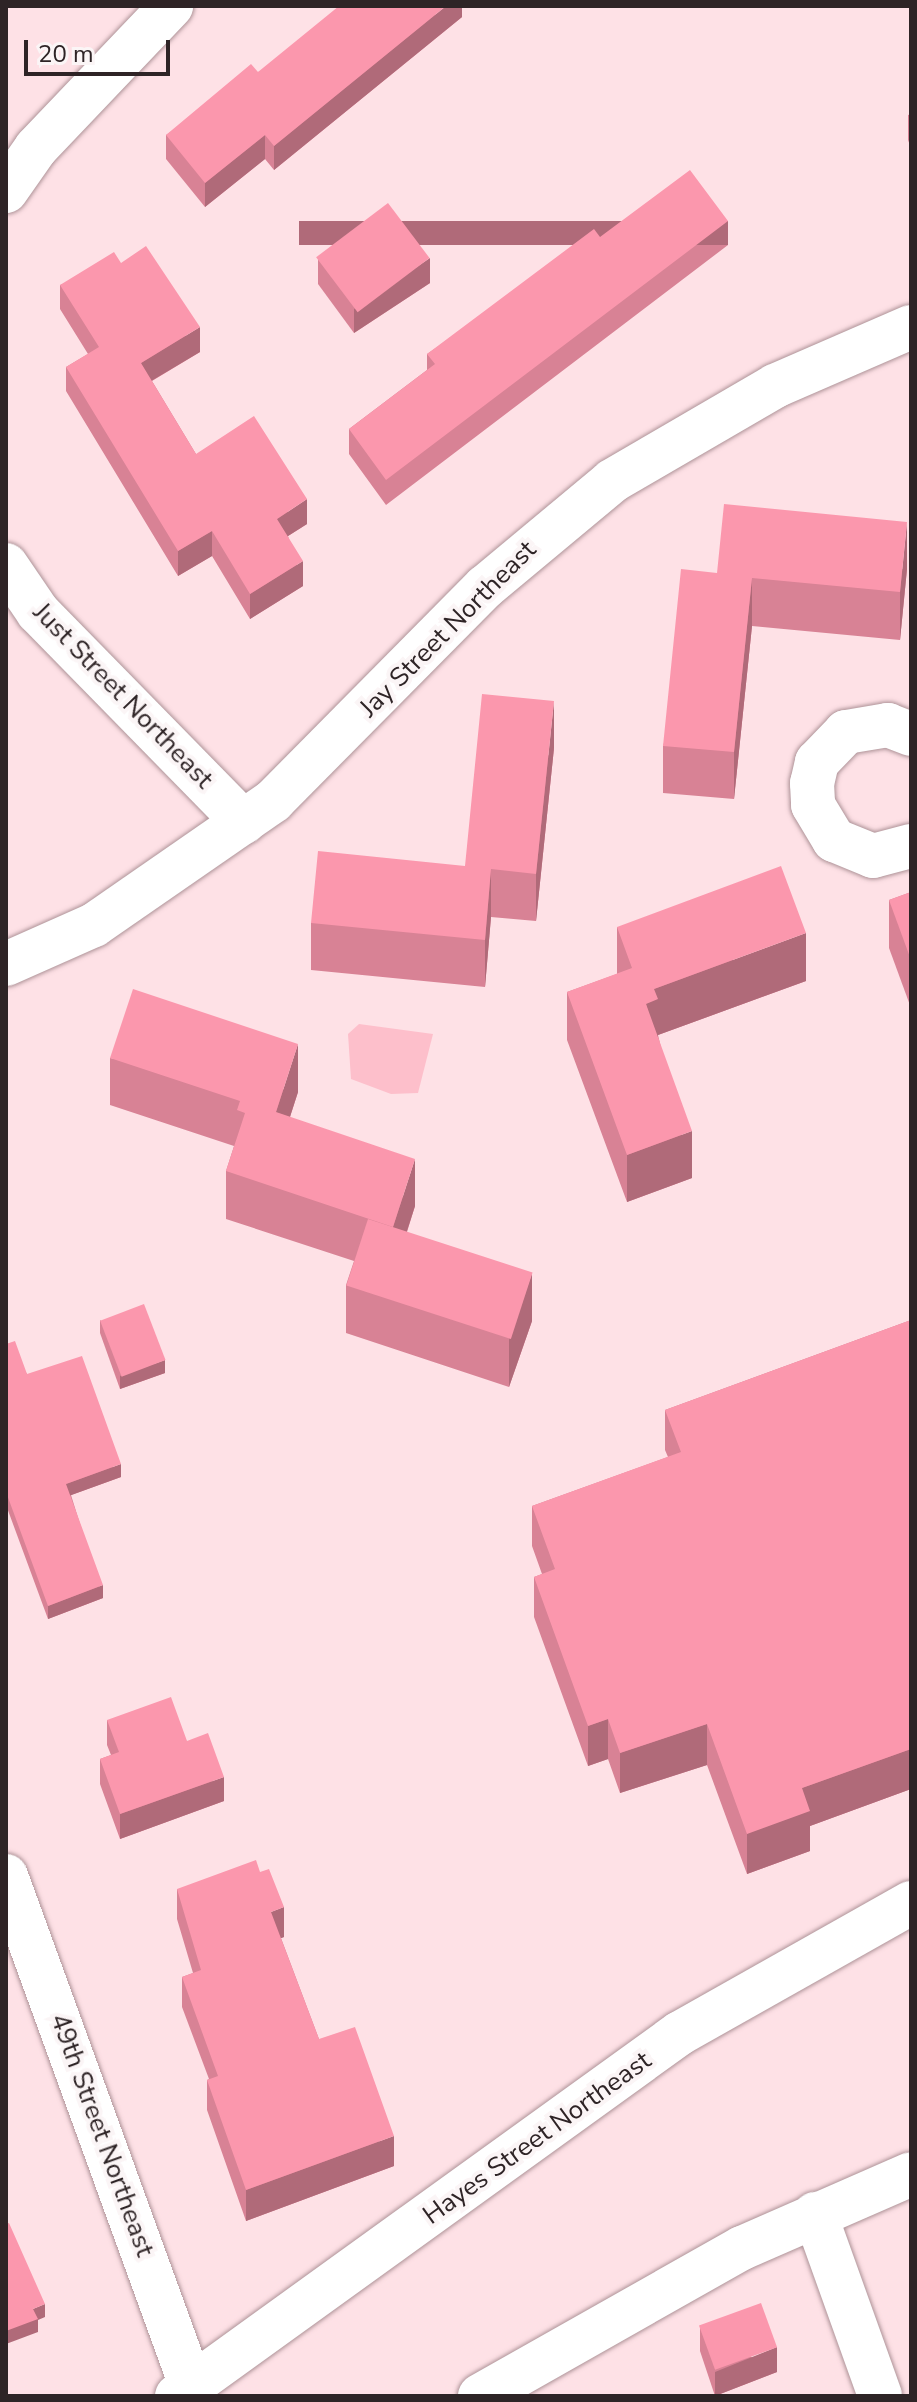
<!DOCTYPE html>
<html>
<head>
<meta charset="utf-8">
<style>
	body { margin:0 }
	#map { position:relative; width:917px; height:2402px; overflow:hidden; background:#fee1e6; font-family:"Nunito Sans",sans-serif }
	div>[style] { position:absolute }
	.green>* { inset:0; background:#fdbfcb }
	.roads { filter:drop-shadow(0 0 2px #ae9398) drop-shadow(0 0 2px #ae9398) }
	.minor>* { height:44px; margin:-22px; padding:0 22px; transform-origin:22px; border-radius:22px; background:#fff }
	.tertiary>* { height:44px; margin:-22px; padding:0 22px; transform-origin:22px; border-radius:22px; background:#fff }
	.wall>* { inset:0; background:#d88295 }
	.shaded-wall>* { inset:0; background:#b06a79; transform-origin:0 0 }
	.building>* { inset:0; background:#fb97ad; transform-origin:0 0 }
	span { translate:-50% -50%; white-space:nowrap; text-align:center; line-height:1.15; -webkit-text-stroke:8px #fbf5f6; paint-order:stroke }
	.street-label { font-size:26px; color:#2e2426 }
	.frame { position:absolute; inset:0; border:8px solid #2e2426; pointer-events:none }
	.scale { position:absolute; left:24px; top:40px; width:146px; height:36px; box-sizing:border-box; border:4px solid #2e2426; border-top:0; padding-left:10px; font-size:24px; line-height:28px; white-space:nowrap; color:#2e2426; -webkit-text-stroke:6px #fbf5f6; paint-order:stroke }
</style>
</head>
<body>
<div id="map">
	<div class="green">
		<i style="clip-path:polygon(359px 1024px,433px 1034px,418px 1093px,391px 1094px,351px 1079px,348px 1034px)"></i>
	</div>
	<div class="roads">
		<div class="minor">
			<i style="left:6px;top:191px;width:52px;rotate:-55.1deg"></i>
			<i style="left:36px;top:148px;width:196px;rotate:-46.4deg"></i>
			<i style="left:6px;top:565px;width:57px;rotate:55.8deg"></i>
			<i style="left:38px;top:612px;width:294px;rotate:45.6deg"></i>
			<i style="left:911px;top:734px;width:25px;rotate:-159deg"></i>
			<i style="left:888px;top:725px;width:43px;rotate:170.5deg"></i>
			<i style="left:846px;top:732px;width:42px;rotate:134deg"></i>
			<i style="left:817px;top:762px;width:22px;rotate:103deg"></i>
			<i style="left:812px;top:783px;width:22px;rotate:87deg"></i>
			<i style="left:813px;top:805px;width:41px;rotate:59deg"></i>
			<i style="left:834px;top:840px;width:42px;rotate:22.3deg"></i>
			<i style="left:873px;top:856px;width:39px;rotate:-15deg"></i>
			<i style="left:6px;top:964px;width:96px;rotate:-23.9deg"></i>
			<i style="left:94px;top:925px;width:218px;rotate:-34.7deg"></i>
			<i style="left:273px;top:801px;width:301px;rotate:-45.3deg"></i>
			<i style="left:485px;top:587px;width:165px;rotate:-39.8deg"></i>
			<i style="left:612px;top:481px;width:189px;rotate:-30.2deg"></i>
			<i style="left:775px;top:386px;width:148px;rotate:-23.5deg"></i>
			<i style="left:815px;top:2214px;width:193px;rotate:70.3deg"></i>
			<i style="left:177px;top:2396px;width:620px;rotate:-35.82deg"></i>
			<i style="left:680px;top:2033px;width:265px;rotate:-29.4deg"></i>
			<i style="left:480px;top:2396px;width:301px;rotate:-29.5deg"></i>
			<i style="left:742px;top:2248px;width:184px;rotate:-23.6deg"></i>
		</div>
		<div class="tertiary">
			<i style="left:6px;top:1876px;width:553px;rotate:70.03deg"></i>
		</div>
	</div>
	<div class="wall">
		<i style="clip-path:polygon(462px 6px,462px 17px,274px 170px,265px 159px,205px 207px,166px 159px,166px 135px,258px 72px)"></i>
		<i style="clip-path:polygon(911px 114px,911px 148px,908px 140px,908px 115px)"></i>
		<i style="clip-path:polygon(600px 237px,728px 245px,386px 505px,349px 454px,349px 429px,427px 370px,427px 354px)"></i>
		<i style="clip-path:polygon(318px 259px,430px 283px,354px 333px,318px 284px)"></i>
		<i style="clip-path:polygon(121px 263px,200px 352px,152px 381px,196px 454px,307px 524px,288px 536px,303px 586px,250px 619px,212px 556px,178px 576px,66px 391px,66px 367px,88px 354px,60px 309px,60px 285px)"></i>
		<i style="clip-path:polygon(907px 569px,900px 640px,752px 626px,734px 799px,663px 793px,663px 746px,717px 573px)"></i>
		<i style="clip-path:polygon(554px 748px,536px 921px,491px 917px,485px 987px,311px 970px,311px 923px,465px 866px)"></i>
		<i style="clip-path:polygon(911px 892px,911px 1008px,889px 948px,889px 900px)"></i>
		<i style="clip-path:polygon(617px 927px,806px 981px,658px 1035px,692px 1178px,627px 1202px,567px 1040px,567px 992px,617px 974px)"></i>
		<i style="clip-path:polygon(110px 1058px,298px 1092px,290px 1117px,415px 1206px,407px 1232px,532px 1321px,509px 1387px,346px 1333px,346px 1285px,354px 1261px,226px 1219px,226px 1171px,234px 1146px,110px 1105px)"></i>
		<i style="clip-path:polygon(100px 1320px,165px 1373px,120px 1389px,100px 1333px)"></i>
		<i style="clip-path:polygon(911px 1320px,911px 1789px,810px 1826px,810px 1851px,747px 1874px,707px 1765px,620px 1793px,608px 1759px,588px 1766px,534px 1617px,534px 1577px,542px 1574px,532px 1546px,532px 1506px,668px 1457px,665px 1450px,665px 1410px)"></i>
		<i style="clip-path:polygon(6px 1344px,27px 1374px,121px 1477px,71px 1495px,103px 1598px,48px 1619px,6px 1505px)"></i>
		<i style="clip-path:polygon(107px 1720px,187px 1741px,224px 1801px,120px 1839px,100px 1784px,100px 1759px,111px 1755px,107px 1745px)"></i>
		<i style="clip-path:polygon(177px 1889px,284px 1937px,281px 1938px,319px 2039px,394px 2166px,246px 2221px,207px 2110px,207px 2080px,209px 2079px,182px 2007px,182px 1977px,193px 1973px,177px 1919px)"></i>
		<i style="clip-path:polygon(700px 2327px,777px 2372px,715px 2396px,700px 2351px)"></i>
	</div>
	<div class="shaded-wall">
		<i style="clip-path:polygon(446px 6px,462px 6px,462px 17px,274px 170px,274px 146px)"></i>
		<i style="clip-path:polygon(265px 135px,265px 159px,205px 207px,205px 183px)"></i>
		<i style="left:728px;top:221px;width:24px;height:429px;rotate:90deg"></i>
		<i style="clip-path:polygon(430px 258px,430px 283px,354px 333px,354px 309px)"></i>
		<i style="clip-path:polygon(200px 327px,200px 352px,141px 387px,141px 363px)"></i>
		<i style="clip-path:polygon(307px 499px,307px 524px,277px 543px,277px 519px)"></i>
		<i style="clip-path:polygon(907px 522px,907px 569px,900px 640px,900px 592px)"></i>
		<i style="clip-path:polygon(212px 531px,212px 556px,178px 576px,178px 551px)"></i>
		<i style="clip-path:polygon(303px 561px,303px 586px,250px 619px,250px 594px)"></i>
		<i style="clip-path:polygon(752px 578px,752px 626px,734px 799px,734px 752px)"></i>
		<i style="clip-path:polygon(554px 701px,554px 748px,536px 921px,536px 874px)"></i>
		<i style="clip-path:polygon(491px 869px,491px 917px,485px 987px,485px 940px)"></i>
		<i style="clip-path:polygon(806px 933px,806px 981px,658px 1035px,658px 1047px,646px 1004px,654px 989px)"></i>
		<i style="clip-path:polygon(298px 1044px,298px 1092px,276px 1160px,276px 1112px)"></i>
		<i style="clip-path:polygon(692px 1131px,692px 1178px,627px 1202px,627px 1155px)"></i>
		<i style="clip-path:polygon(415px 1159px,415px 1206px,393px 1274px,393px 1227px)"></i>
		<i style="clip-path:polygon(532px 1273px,532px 1321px,509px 1387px,509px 1340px)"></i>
		<i style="clip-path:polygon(165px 1360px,165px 1373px,120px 1389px,120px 1376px)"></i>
		<i style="clip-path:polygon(121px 1464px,121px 1477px,66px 1497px,66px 1484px)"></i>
		<i style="clip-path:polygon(103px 1585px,103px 1598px,48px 1619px,48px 1606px)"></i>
		<i style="clip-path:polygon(608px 1719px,608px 1759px,588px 1766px,588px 1726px)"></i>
		<i style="clip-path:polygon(707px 1724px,707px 1765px,620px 1793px,620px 1753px)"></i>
		<i style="clip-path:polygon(911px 1749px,911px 1789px,810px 1826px,810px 1851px,747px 1874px,747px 1834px,802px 1788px)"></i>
		<i style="clip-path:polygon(224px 1777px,224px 1801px,120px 1839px,120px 1814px)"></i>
		<i style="clip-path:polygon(284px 1907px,284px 1937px,271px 1942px,271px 1912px)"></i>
		<i style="clip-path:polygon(394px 2136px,394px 2166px,246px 2221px,246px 2190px)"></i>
		<i style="clip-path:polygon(45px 2304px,45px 2317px,38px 2320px,38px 2332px,6px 2344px,6px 2331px,33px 2309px)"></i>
		<i style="clip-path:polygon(777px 2347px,777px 2372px,715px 2396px,715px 2372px)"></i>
	</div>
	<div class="building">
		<i style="clip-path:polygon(339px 6px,446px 6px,274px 146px,265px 135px,205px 183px,166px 135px,251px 64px,258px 72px)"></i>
		<i style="clip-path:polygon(690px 170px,728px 221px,386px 480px,349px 429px,435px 364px,427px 354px,594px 229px,600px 237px)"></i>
		<i style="left:388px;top:203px;width:69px;height:90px;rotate:53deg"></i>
		<i style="clip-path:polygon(146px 246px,200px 327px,141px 363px,196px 454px,254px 416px,307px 499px,277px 519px,303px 561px,250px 594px,212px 531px,178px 551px,66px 367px,99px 347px,60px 285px,114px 252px,121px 263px)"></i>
		<i style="clip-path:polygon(724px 504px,907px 522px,900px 592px,752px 578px,734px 752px,663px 746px,681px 569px,717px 573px)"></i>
		<i style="clip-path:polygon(482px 694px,554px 701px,536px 874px,491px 869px,485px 940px,311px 923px,318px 851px,465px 866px)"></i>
		<i style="clip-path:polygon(781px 866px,806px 933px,654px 989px,658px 999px,646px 1004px,692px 1131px,627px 1155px,567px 992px,632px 968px,617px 927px)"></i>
		<i style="clip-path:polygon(911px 892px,911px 960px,889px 900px)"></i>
		<i style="clip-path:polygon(133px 989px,298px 1044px,276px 1112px,415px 1159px,393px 1227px,226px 1171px,245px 1113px,237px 1110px,240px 1101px,110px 1058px)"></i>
		<i style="left:368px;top:1219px;width:173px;height:70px;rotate:18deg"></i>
		<i style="left:144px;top:1304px;width:60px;height:47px;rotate:69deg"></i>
		<i style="clip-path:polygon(911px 1320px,911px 1749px,802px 1788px,810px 1811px,747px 1834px,707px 1724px,620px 1753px,608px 1719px,588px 1726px,534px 1577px,555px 1569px,532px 1506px,681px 1452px,665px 1410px)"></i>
		<i style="clip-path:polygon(15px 1341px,27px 1374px,82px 1356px,121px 1464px,66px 1484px,103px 1585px,48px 1606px,6px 1492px,6px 1344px)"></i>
		<i style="clip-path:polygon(171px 1697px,187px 1741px,208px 1733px,224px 1777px,120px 1814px,100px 1759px,119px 1752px,107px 1720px)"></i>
		<i style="clip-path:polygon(256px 1860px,260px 1872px,269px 1869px,284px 1907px,271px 1912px,319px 2039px,355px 2027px,394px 2136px,246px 2190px,207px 2080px,218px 2076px,182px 1977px,201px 1970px,177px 1889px)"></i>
		<i style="clip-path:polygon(9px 2223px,45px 2304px,33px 2309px,38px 2319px,6px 2331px,6px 2224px)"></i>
		<i style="left:761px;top:2303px;width:47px;height:66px;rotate:70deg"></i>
	</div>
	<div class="street-label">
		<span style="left:448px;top:629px;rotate:-45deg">Jay Street Northeast</span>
		<span style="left:123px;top:696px;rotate:46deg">Just Street Northeast</span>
		<span style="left:102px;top:2135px;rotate:70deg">49th Street Northeast</span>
		<span style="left:537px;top:2138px;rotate:-36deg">Hayes Street Northeast</span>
	</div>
	<div class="frame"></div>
	<div class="scale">20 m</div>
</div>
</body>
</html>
